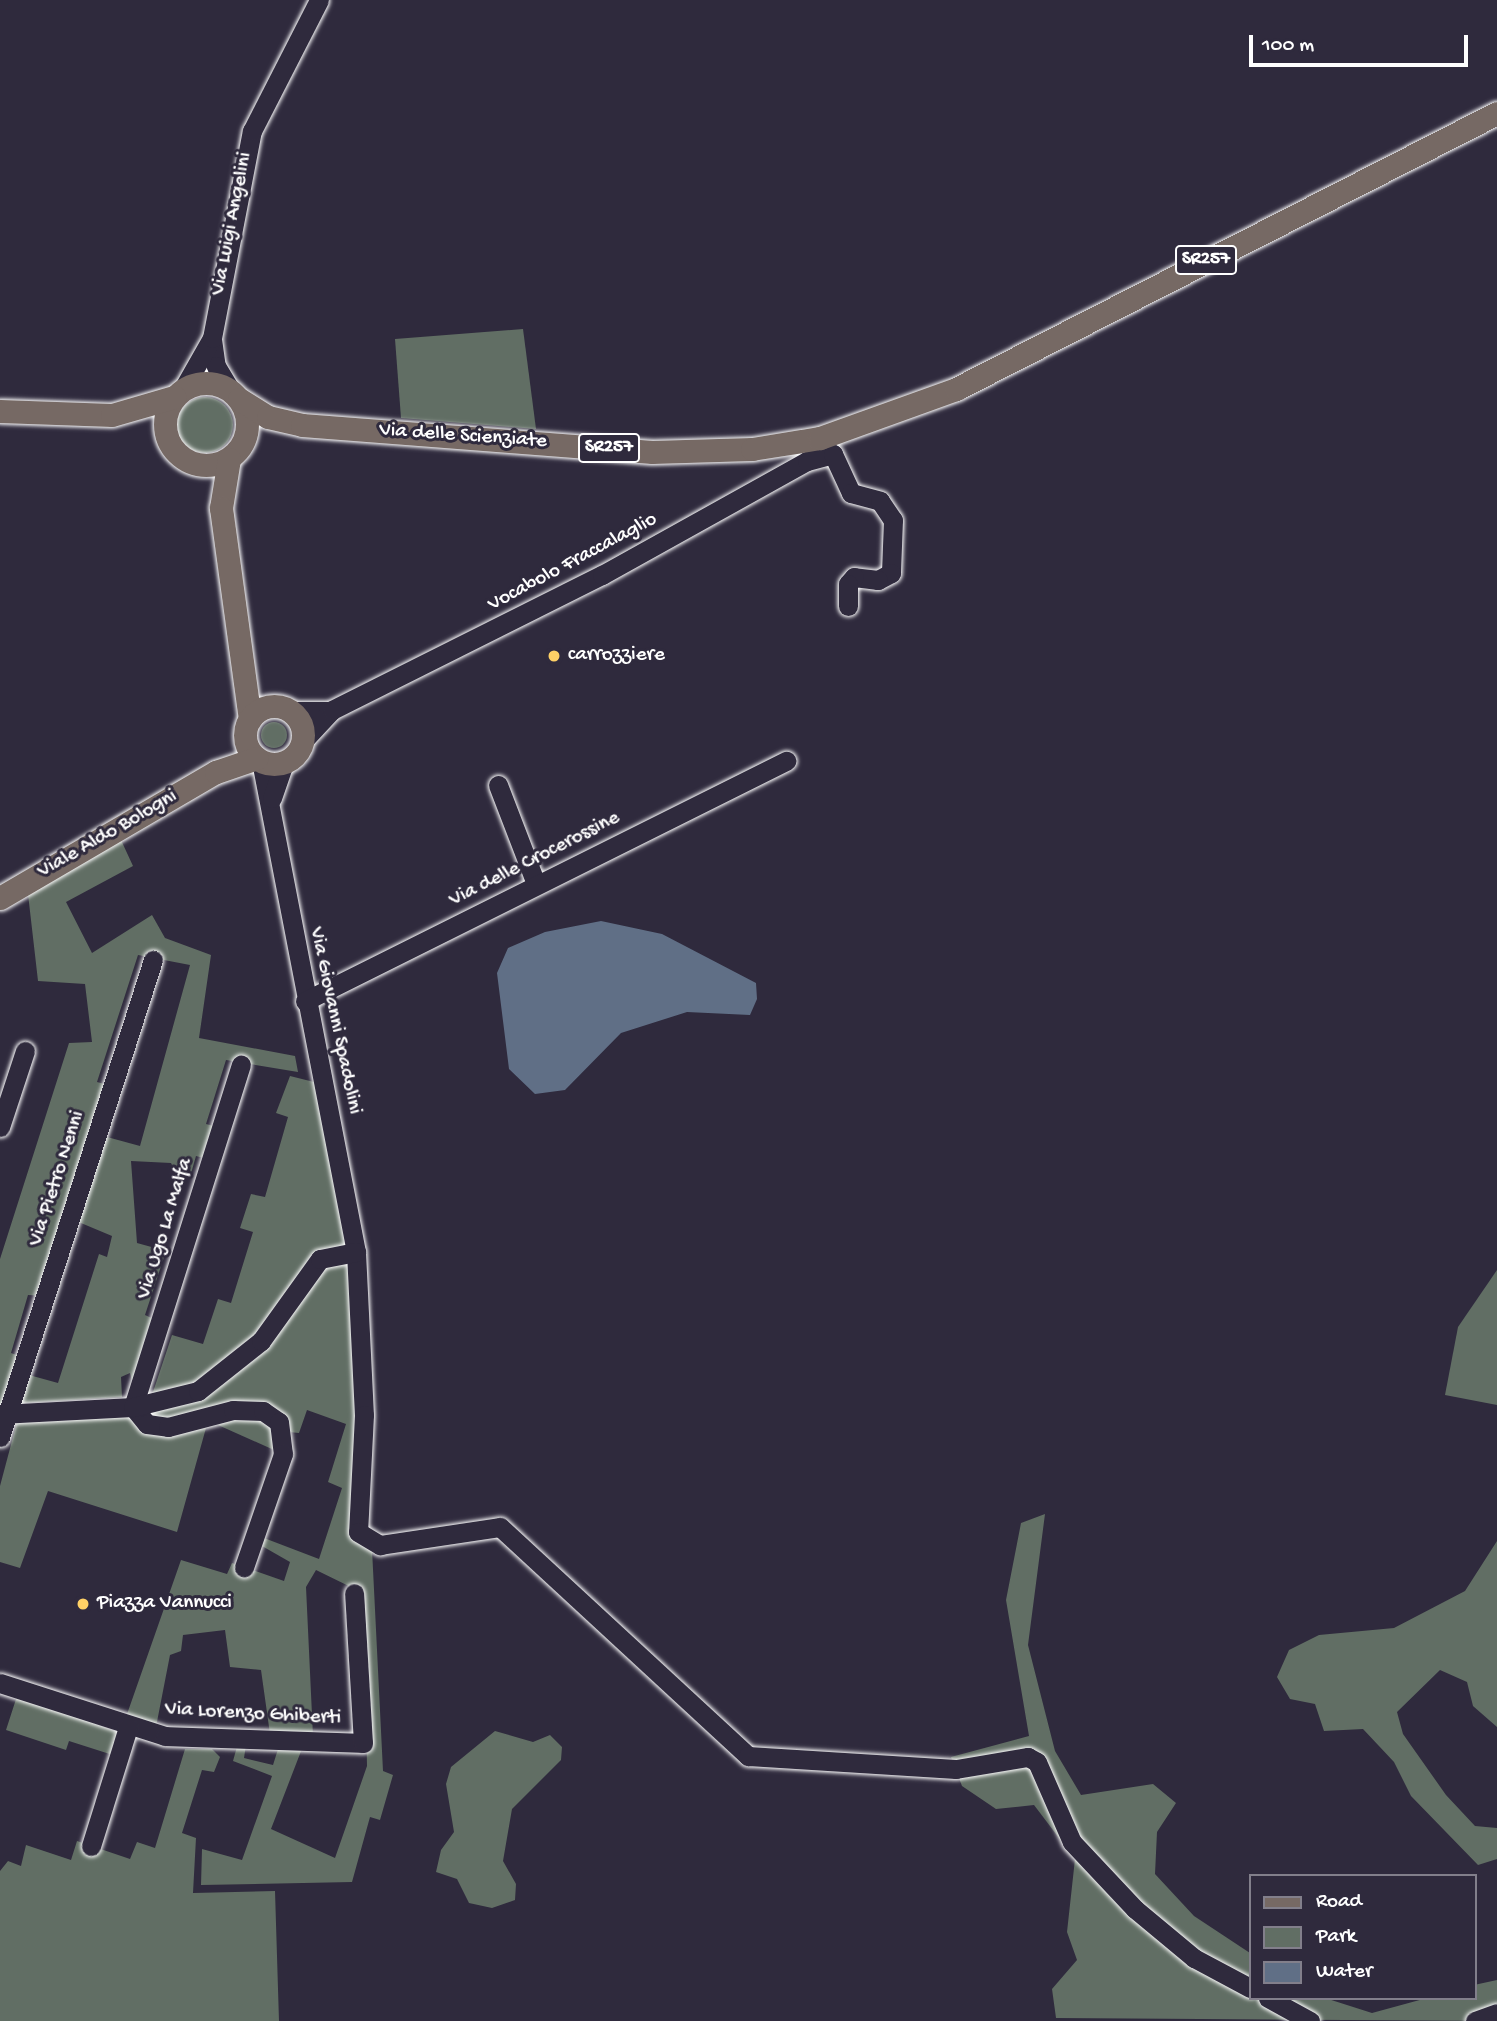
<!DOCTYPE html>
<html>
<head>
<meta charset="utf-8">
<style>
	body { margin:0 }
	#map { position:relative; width:1497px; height:2021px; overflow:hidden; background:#2f2a3d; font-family:"Gochi Hand",sans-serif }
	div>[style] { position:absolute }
	.green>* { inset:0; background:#616e64 }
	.round { border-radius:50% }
	.water>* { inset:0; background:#606f86 }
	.roads { filter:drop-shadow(0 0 2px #fff) drop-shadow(0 0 2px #fff) }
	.minor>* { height:19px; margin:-9.5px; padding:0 9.5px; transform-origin:9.5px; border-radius:9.5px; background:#2f2a3d }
	.major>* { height:23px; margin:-11.5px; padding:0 11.5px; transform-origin:11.5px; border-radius:11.5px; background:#766964 }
	.major>.ring { margin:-11.5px; padding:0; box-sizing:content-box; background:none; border:23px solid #766964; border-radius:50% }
	.dots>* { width:19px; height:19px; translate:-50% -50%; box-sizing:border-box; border:4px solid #2f2a3d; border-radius:50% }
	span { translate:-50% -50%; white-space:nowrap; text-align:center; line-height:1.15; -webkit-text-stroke:6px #2f2a3d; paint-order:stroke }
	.shield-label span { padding:2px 5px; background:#2f2a3d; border:2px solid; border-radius:5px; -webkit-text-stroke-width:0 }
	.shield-label { font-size:19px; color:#fff; font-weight:700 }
	.street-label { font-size:21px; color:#fff }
	.poi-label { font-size:21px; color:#fff }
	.left { translate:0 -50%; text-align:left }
	.legend { position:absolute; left:1249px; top:1874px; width:228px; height:126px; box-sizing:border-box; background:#2f2a3d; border:2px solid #827f8b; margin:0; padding:9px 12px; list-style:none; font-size:21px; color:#fff }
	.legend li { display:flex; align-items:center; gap:14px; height:35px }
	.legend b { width:35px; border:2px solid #827f8b }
	.scale { position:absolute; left:1249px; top:35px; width:219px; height:32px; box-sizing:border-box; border:4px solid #fff; border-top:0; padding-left:9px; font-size:21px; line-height:24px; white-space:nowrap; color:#fff; -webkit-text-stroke:5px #2f2a3d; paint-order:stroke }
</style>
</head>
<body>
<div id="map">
	<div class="green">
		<i style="clip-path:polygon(523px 329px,536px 429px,401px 418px,395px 339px)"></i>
		<i class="round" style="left:177px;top:397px;width:56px;height:56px"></i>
		<i class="round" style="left:261px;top:722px;width:26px;height:26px"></i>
		<i style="clip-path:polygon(evenodd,121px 840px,133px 866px,66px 902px,92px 953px,152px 915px,165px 938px,211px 955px,199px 1038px,295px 1056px,298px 1072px,226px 1060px,206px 1124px,221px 1128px,211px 1160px,196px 1156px,190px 1177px,176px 1173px,171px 1163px,131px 1161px,137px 1243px,166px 1251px,145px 1315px,160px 1322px,132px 1381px,130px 1373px,121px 1377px,122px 1397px,21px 1403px,29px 1375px,58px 1383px,99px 1254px,107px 1257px,112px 1236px,69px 1218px,44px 1296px,28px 1295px,11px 1353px,25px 1358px,0 1406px,0 1259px,69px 1043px,92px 1042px,85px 984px,38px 981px,28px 894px,121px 840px,138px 955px,190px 965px,140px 1146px,96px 1134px,112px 1086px,97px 1082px,138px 955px)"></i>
		<i style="clip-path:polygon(290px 1076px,318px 1083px,348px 1247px,319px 1254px,258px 1338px,183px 1392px,151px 1398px,172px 1335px,203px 1344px,218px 1299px,231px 1303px,253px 1232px,240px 1228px,251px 1194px,265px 1197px,288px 1117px,276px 1113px)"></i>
		<i style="clip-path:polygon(346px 1264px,354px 1272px,357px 1351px,351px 1533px,372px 1549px,383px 1771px,393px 1775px,380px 1820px,370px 1817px,352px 1882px,201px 1885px,202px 1849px,242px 1860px,272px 1776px,233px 1761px,238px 1743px,246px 1745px,244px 1758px,273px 1765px,279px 1746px,303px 1746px,271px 1829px,335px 1858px,367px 1766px,363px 1593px,316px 1570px,306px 1587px,313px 1736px,270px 1734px,261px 1670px,230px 1667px,225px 1630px,183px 1635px,181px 1651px,170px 1655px,156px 1727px,126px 1717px,181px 1560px,227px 1574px,232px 1563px,284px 1581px,290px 1562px,262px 1546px,264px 1538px,319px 1559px,342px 1488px,328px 1482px,346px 1424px,307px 1410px,299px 1433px,289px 1432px,283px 1418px,155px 1420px,150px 1411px,222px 1385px,257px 1357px,325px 1267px)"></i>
		<i style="clip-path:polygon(1497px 1270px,1497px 1405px,1445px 1395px,1458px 1327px)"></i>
		<i style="clip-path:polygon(130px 1413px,169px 1434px,206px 1428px,177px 1532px,48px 1491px,20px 1568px,0 1562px,0 1486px,17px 1422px)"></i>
		<i style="clip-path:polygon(260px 1416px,273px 1424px,283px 1454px,218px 1425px,234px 1417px)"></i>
		<i style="clip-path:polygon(1045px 1514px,1028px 1645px,1055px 1751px,1081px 1795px,1153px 1784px,1176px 1803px,1157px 1832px,1155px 1874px,1194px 1916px,1250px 1953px,1250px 1998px,1325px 1998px,1372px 2013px,1427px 1998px,1474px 1998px,1474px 1985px,1497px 1980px,1497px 2021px,1056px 2018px,1052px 1989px,1077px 1960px,1067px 1932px,1075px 1859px,1034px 1805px,996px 1809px,962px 1786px,951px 1757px,1029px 1736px,1006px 1600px,1021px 1523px)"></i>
		<i style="clip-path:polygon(1497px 1541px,1497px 1727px,1473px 1706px,1467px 1682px,1440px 1670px,1397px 1712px,1403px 1734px,1446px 1795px,1475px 1826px,1497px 1828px,1497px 1859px,1478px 1865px,1411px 1796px,1394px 1762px,1363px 1729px,1324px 1731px,1315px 1704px,1290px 1699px,1277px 1677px,1289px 1650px,1319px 1635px,1394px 1628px,1465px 1591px)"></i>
		<i style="clip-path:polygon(17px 1696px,126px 1735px,119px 1757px,69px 1741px,66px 1750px,6px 1730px)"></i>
		<i style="clip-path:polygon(495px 1731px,533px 1742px,550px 1735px,562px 1747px,561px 1760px,512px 1809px,503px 1861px,516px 1884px,515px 1900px,492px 1908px,469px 1903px,457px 1879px,436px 1872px,441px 1850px,454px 1832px,446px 1784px,451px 1767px)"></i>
		<i style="clip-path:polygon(185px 1749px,212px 1749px,220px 1757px,214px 1772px,202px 1770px,182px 1833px,196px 1838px,193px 1893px,275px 1891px,279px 2021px,0 2021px,0 1871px,8px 1861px,21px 1866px,26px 1845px,71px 1860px,77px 1841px,130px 1859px,137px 1842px,155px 1848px)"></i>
	</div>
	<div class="water">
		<i style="clip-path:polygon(601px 921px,662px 934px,756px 983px,757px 999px,750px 1015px,687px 1012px,621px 1033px,565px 1090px,535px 1094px,509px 1069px,497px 973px,508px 948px,545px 932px)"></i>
	</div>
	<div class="roads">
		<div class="minor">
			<i style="left:212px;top:339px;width:27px;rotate:82deg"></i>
			<i style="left:216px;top:366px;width:29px;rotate:59deg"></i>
			<i style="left:183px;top:389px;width:59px;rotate:-60.4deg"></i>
			<i style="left:212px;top:338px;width:211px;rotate:-79.1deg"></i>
			<i style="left:252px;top:131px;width:147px;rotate:-62.9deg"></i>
			<i style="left:291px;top:711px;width:40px"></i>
			<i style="left:303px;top:741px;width:42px;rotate:-46.9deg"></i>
			<i style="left:332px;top:710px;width:302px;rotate:-26.6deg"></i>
			<i style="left:602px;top:575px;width:235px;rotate:-29.1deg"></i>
			<i style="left:807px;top:461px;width:27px;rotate:-15deg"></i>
			<i style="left:833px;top:454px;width:43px;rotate:65.2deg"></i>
			<i style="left:851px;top:493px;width:30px;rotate:15deg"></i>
			<i style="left:880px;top:501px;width:23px;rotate:56deg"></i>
			<i style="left:893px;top:520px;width:53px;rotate:92.2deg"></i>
			<i style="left:891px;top:573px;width:15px;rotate:152deg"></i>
			<i style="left:878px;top:580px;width:24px;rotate:-173deg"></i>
			<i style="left:854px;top:577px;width:9px;rotate:131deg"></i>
			<i style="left:848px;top:584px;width:22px;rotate:90deg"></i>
			<i style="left:261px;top:761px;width:500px;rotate:79.05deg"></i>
			<i style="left:356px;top:1252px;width:163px;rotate:87.2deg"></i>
			<i style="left:364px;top:1415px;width:117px;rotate:92.9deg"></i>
			<i style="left:358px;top:1532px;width:26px;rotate:31deg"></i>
			<i style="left:380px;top:1545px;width:121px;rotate:-8.5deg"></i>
			<i style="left:500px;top:1527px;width:338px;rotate:42.7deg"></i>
			<i style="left:748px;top:1756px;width:208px;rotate:3.6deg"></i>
			<i style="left:956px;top:1769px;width:73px;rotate:-9.5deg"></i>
			<i style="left:1028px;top:1757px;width:10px;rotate:29deg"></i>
			<i style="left:1037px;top:1762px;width:87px;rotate:66.4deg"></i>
			<i style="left:1072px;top:1842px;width:92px;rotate:46.8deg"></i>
			<i style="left:1135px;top:1909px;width:77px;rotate:39.7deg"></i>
			<i style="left:1194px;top:1958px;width:64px;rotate:28.2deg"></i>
			<i style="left:498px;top:785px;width:106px;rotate:69deg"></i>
			<i style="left:272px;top:798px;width:37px;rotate:-71deg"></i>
			<i style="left:305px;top:1001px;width:538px;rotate:-26.52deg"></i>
			<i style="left:0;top:1127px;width:80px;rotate:-71.8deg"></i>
			<i style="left:133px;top:1407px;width:359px;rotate:-72.5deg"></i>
			<i style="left:133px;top:1407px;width:22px;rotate:51deg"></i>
			<i style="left:147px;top:1424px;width:21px;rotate:8deg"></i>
			<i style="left:168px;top:1427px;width:67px;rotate:-14.7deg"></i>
			<i style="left:233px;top:1410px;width:30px;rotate:2deg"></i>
			<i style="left:263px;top:1411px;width:19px;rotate:35deg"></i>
			<i style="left:279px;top:1422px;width:32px;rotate:83deg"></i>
			<i style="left:283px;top:1454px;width:120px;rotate:109deg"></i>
			<i style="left:0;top:1414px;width:133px;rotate:-3deg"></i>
			<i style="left:133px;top:1407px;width:67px;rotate:-13.8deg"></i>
			<i style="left:198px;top:1391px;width:80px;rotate:-38.4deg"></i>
			<i style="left:261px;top:1341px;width:101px;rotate:-54.3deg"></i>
			<i style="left:320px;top:1259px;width:37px;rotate:-11deg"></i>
			<i style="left:0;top:1437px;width:501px;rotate:-72.22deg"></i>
			<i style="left:0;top:1683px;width:173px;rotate:17.8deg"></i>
			<i style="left:165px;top:1736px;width:198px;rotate:2deg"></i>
			<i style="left:363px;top:1743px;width:150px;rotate:-93.4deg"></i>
			<i style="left:91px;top:1846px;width:125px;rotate:-72.7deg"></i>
			<i style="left:1268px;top:1998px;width:48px;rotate:28.7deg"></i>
			<i style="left:1475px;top:2021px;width:23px;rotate:-20deg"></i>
		</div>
		<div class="major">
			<i class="ring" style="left:165px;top:383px;width:59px;height:59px"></i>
			<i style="left:239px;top:399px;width:34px;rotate:32deg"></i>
			<i style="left:268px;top:417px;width:35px;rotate:13deg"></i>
			<i style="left:302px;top:425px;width:351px;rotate:4.4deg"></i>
			<i style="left:652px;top:452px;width:100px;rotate:-1.7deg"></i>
			<i style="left:752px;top:449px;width:69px;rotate:-9.2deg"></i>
			<i style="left:820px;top:438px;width:145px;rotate:-19.8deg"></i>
			<i style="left:956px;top:389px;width:607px;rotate:-27.03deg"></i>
			<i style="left:0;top:411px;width:112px;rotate:2deg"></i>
			<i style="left:112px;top:415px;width:65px;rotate:-16.2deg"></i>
			<i style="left:229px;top:459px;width:50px;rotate:99.3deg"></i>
			<i style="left:221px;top:508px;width:213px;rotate:82.2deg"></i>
			<i class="ring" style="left:245px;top:706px;width:35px;height:35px"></i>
			<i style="left:0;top:898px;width:250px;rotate:-30.3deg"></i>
			<i style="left:216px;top:772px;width:43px;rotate:-18.9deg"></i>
		</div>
	</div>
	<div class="dots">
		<i style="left:554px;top:656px;background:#ffd166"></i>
		<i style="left:83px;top:1604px;background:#ffd166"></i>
	</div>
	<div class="shield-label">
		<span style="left:1206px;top:260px">SR257</span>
		<span style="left:609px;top:448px">SR257</span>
	</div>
	<div class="street-label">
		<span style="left:233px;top:224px;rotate:-79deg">Via Luigi Angelini</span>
		<span style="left:463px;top:437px;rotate:4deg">Via delle Scienziate</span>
		<span style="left:573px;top:563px;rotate:-28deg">Vocabolo Fraccalaglio</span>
		<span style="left:108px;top:835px;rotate:-30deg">Viale Aldo Bologni</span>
		<span style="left:535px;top:860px;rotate:-27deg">Via delle Crocerossine</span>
		<span style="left:334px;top:1021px;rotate:78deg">Via Giovanni Spadolini</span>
		<span style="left:58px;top:1179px;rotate:-72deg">Via Pietro Nenni</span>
		<span style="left:166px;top:1229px;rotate:-73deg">Via Ugo La Malfa</span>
		<span style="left:253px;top:1715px;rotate:3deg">Via Lorenzo Ghiberti</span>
	</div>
	<div class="poi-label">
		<span class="left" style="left:568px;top:656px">carrozziere</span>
		<span class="left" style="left:97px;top:1604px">Piazza Vannucci</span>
	</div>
	<ul class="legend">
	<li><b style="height:9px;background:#766964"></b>Road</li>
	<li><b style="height:19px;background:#616e64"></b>Park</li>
	<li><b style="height:19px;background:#606f86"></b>Water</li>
	</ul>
	<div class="scale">100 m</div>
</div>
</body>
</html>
